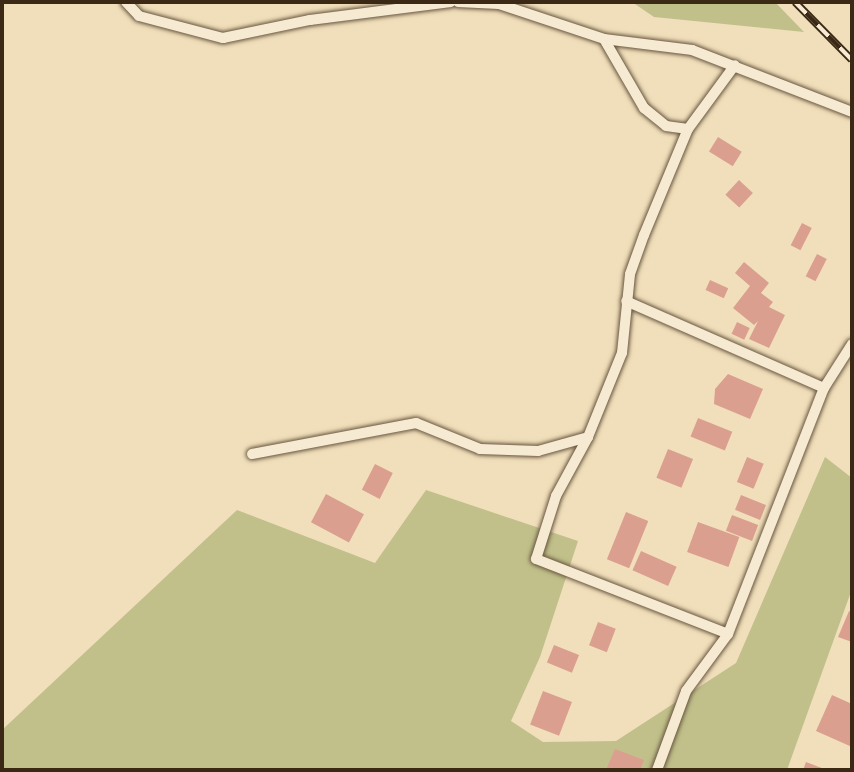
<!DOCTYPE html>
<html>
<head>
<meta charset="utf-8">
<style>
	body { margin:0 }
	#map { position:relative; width:854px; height:772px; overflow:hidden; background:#f1dfbb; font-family:Alegreya,serif }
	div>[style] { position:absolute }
	.green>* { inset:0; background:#c1c08b }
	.building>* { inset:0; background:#db9f90; transform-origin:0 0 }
	.roads { filter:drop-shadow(0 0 2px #68563f) drop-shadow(0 0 2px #68563f) }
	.service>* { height:10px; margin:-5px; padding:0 5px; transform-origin:5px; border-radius:5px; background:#f6ead3 }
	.rail>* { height:8px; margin-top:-4px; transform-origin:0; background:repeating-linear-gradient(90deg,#f6ead3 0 16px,#3b2916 0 32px); box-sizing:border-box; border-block:2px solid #3b2916 }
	span { translate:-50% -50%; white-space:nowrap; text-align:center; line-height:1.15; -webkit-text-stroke:7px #f6ead3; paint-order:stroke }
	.frame { position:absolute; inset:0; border:4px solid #3b2916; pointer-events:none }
</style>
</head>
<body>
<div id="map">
	<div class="green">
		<i style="clip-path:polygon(632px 2px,775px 2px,804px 32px,654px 17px)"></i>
		<i style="clip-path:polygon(825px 457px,852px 478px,852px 589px,787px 770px,2px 770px,2px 730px,237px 510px,375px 563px,426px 490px,578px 541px,540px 657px,511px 721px,543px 742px,616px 741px,736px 663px)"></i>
	</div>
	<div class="building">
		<i style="left:718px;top:137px;width:28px;height:17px;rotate:32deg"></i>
		<i style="left:739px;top:180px;width:19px;height:20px;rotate:43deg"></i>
		<i style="left:802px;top:223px;width:11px;height:25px;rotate:27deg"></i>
		<i style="left:817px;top:254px;width:11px;height:25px;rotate:27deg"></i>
		<i style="clip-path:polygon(744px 262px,769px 283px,761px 293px,773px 302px,769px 307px,785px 315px,769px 348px,749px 339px,758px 321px,754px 325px,733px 308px,750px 286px,735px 273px)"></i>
		<i style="left:710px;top:280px;width:20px;height:11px;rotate:24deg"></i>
		<i style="left:737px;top:322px;width:14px;height:13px;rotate:25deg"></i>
		<i style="clip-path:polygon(728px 374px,763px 389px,750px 419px,714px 404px,715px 389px)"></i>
		<i style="left:698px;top:418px;width:37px;height:20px;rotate:22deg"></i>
		<i style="left:668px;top:449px;width:27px;height:31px;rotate:22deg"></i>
		<i style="left:747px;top:457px;width:18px;height:27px;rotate:22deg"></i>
		<i style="left:375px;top:464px;width:20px;height:29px;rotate:27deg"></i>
		<i style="left:326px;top:494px;width:43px;height:32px;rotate:28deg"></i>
		<i style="left:741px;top:495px;width:27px;height:16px;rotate:22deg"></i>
		<i style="left:626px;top:512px;width:24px;height:51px;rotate:22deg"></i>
		<i style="left:732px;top:515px;width:28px;height:17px;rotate:21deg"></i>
		<i style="left:698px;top:522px;width:44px;height:32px;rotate:20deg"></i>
		<i style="left:641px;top:551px;width:39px;height:21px;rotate:24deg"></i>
		<i style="clip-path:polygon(849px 611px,852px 613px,852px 642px,838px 637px)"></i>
		<i style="left:598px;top:622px;width:19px;height:25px;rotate:21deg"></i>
		<i style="left:554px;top:645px;width:27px;height:19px;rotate:22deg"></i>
		<i style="left:543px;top:691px;width:31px;height:36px;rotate:21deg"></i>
		<i style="clip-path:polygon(832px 695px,852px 704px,852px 747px,816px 731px)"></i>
		<i style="clip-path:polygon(615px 749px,644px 760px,640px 770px,606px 770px)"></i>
		<i style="clip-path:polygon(806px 762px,827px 770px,803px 770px)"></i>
	</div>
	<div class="roads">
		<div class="service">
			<i style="left:126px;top:2px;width:19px;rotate:47deg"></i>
			<i style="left:139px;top:16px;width:87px;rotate:14.7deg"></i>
			<i style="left:223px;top:38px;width:89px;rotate:-11.7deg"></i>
			<i style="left:310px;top:20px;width:142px;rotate:-7.3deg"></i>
			<i style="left:458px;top:2px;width:41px;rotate:2.8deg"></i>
			<i style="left:499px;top:4px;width:111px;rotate:18.4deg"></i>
			<i style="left:604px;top:39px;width:80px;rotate:59.9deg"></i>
			<i style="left:644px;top:108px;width:28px;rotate:39deg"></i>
			<i style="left:666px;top:126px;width:22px;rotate:8deg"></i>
			<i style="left:604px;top:39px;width:89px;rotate:7.1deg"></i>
			<i style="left:692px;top:50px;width:172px;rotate:21.2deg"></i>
			<i style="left:824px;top:388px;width:52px;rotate:-57.5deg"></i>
			<i style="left:588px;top:437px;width:67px;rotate:118.5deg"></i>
			<i style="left:556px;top:496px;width:66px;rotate:107.6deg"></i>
			<i style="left:536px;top:559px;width:206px;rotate:21.3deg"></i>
			<i style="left:728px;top:634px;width:264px;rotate:-68.7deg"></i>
			<i style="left:824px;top:388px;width:216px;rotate:-156.3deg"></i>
			<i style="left:252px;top:454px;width:167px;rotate:-10.7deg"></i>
			<i style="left:416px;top:423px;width:69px;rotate:22.1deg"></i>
			<i style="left:480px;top:449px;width:58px;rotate:2deg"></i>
			<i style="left:538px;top:451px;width:52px;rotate:-15.6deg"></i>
			<i style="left:588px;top:437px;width:91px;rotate:-68deg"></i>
			<i style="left:622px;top:353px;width:79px;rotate:-84.2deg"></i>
			<i style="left:630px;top:274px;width:41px;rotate:-70.3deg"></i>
			<i style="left:644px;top:235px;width:115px;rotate:-67.5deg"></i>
			<i style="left:688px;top:129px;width:79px;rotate:-53.7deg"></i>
			<i style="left:657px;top:770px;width:84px;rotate:-69.8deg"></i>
			<i style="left:686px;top:691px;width:71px;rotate:-53.6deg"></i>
		</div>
	</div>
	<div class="rail">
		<i style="left:795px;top:2px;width:81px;rotate:45.5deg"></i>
	</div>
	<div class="frame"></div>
</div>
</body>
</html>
